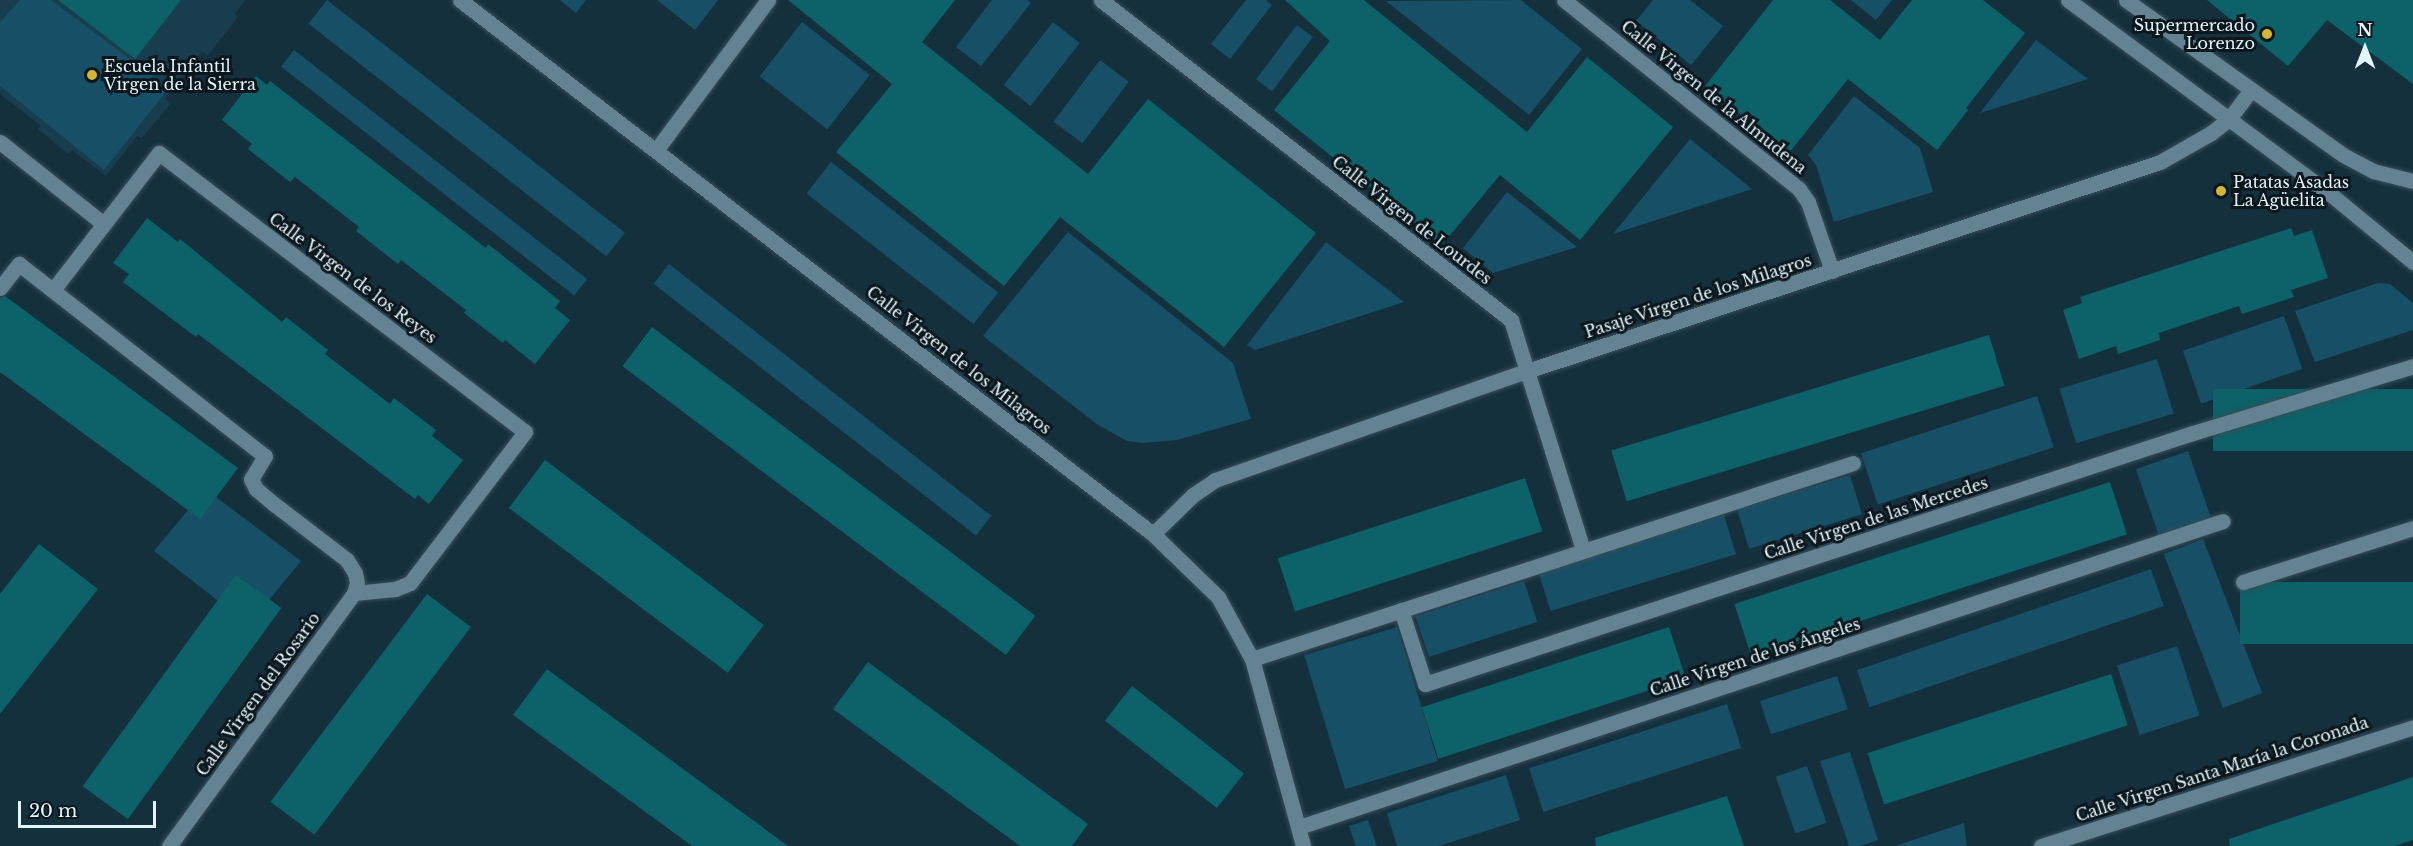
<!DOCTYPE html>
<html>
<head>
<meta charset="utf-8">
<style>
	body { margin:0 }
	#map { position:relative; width:2413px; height:846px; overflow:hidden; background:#14303d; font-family:"Libre Baskerville",serif }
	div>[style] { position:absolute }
	.built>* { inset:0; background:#173d4e }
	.green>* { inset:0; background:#174f67; transform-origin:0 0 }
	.building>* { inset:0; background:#0c6268; transform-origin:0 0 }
	.roads { filter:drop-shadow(0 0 2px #374d58) drop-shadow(0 0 2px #374d58) }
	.pedestrian>* { height:15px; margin:-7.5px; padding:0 7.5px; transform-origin:7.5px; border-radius:7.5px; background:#648392 }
	.minor>* { height:15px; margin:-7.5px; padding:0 7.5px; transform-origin:7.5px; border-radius:7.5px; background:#648392 }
	.tertiary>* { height:15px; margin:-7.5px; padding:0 7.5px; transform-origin:7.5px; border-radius:7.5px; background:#648392 }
	.secondary>* { height:15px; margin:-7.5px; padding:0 7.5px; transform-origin:7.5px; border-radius:7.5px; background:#648392 }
	.dots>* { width:16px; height:16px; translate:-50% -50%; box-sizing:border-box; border:3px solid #0b171c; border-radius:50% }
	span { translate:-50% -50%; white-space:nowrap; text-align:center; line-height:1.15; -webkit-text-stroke:6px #0b171c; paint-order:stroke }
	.poi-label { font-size:16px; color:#e4f4fd }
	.right { translate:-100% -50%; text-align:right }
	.left { translate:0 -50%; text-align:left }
	.street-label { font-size:16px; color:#e4f4fd }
	.north { position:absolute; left:2335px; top:18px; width:60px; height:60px; -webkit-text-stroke:4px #0b171c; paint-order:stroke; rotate:0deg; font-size:16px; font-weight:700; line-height:24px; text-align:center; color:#e4f4fd }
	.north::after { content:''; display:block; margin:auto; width:21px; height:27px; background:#e4f4fd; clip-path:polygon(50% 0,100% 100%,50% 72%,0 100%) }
	.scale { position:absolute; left:18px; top:801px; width:138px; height:27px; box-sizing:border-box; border:3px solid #e4f4fd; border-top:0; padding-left:8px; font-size:18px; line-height:21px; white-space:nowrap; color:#e4f4fd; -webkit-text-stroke:4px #0b171c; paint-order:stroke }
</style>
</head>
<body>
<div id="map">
	<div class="built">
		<i style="clip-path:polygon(0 0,245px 0,235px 14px,238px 17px,208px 55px,202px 52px,165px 99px,171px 103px,142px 138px,137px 136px,106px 176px,72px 150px,68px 154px,38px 129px,41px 126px,0 94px)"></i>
	</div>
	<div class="green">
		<i style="clip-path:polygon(20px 0,51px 0,169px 88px,104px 170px,0 86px,0 22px)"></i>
		<i style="left:327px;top:0;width:378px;height:30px;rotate:38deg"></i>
		<i style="clip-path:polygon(560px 0,586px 0,576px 13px)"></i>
		<i style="clip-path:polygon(657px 0,718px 0,695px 30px)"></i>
		<i style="clip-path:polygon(992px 0,1027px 0,1031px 3px,981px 66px,956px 47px)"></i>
		<i style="clip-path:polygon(1246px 0,1266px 0,1272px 5px,1230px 59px,1211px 44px)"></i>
		<i style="clip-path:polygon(1521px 0,1582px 49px,1529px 115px,1386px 1px)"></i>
		<i style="clip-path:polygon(1653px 0,1690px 0,1723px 26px,1691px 65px,1636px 21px)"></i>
		<i style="clip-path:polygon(1851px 0,1892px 0,1876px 20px)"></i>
		<i style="left:802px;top:22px;width:86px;height:69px;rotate:38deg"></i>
		<i style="left:1053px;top:22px;width:34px;height:80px;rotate:38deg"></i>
		<i style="left:1297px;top:25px;width:20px;height:68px;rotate:37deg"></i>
		<i style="clip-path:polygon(2036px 40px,2088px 79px,1980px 113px)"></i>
		<i style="left:294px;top:50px;width:372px;height:21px;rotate:38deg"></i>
		<i style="left:1100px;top:60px;width:36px;height:77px;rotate:37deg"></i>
		<i style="clip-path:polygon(1854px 96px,1920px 148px,1933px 192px,1834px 222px,1816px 165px,1808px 155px)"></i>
		<i style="clip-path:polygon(1690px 139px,1752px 189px,1613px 234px)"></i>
		<i style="left:831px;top:162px;width:212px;height:40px;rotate:38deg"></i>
		<i style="clip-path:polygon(1507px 192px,1577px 247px,1493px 273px,1463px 248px)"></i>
		<i style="clip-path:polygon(1068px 232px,1233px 363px,1251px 419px,1177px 440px,1143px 443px,1127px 441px,1098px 425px,983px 336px)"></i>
		<i style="clip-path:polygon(1326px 242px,1404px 302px,1255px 350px,1247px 345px)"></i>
		<i style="left:669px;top:264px;width:409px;height:25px;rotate:38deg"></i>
		<i style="clip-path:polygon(2378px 283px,2390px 284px,2413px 303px,2413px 330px,2315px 362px,2295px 311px)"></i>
		<i style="left:2284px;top:316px;width:56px;height:107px;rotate:71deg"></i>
		<i style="left:2157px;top:359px;width:57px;height:102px;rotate:73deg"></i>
		<i style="left:2037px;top:396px;width:54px;height:185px;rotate:72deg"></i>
		<i style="left:2188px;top:451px;width:71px;height:55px;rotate:71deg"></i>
		<i style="left:1850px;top:475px;width:41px;height:118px;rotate:73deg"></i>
		<i style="clip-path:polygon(216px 497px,301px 561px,269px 600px,217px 600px,154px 551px,188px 510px)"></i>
		<i style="left:1724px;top:515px;width:41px;height:194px;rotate:73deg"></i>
		<i style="left:2203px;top:539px;width:165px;height:42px;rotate:69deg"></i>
		<i style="left:2151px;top:569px;width:39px;height:311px;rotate:71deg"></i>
		<i style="left:1524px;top:581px;width:43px;height:114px;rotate:72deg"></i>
		<i style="left:1397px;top:627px;width:140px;height:97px;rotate:73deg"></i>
		<i style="left:2177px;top:646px;width:73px;height:63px;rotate:72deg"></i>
		<i style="left:1837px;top:676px;width:35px;height:81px;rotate:72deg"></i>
		<i style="left:1727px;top:704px;width:46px;height:208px;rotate:72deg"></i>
		<i style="clip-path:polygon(1850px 752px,1878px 840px,1860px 846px,1849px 846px,1820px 761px)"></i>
		<i style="left:1807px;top:766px;width:60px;height:33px;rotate:71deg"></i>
		<i style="clip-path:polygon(1506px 775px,1520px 820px,1439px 846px,1397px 846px,1387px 813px)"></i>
		<i style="clip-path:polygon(1368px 820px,1377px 846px,1356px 846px,1349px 826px)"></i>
		<i style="clip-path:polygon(1964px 823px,1967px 846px,1895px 846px)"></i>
	</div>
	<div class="building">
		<i style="clip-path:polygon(58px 0,181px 0,135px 59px)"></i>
		<i style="clip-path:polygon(788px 0,955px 0,922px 42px,1088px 174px,1148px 99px,1316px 233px,1224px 347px,1060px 217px,1004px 286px,836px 152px,892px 84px)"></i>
		<i style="clip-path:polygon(1285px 0,1364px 0,1527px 132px,1587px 57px,1673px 127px,1580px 240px,1500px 175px,1442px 245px,1274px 110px,1330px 41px)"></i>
		<i style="clip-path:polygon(1773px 0,1830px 0,1880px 40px,1912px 0,1983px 0,2025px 33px,1966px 108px,1968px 110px,1937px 150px,1848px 79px,1789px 153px,1705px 86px)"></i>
		<i style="clip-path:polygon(2207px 0,2413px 0,2413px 84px,2327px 20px,2288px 66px)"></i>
		<i style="clip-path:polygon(256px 76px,267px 85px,270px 81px,486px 248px,488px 244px,560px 301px,555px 308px,570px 320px,535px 364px,505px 340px,503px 343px,464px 313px,466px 310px,401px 260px,398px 264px,356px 231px,359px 227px,295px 177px,290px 182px,248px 149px,252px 144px,222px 120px)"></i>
		<i style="clip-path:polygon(147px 218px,178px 242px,180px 239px,282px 322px,286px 317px,328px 350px,325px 354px,390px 404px,394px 398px,436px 430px,432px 436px,463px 460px,429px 504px,418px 495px,415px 499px,198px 334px,196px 337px,123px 282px,129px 274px,113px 263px)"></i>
		<i style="clip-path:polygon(2291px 228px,2294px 236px,2312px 230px,2328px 278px,2291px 290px,2294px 297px,2242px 314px,2239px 306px,2159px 333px,2160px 340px,2118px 354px,2116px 346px,2079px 359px,2063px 310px,2082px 303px,2080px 297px)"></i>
		<i style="clip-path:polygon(5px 296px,238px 468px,200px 519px,0 372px,0 298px)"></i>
		<i style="left:652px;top:327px;width:480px;height:49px;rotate:37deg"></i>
		<i style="left:1989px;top:335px;width:53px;height:395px;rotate:73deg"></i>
		<i style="left:2413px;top:389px;width:62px;height:200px;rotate:90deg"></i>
		<i style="left:545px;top:460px;width:274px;height:60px;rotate:37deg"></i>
		<i style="left:1525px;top:478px;width:56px;height:260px;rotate:72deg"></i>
		<i style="left:2110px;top:482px;width:55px;height:395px;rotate:72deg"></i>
		<i style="clip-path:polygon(39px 544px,98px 589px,0 714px,0 594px)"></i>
		<i style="left:236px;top:575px;width:56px;height:261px;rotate:36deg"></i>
		<i style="left:2413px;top:582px;width:62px;height:173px;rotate:90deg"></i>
		<i style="left:427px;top:594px;width:55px;height:260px;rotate:37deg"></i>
		<i style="left:1669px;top:627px;width:54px;height:260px;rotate:72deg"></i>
		<i style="clip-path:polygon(868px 662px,1088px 824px,1072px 846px,1020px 846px,833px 709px)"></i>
		<i style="clip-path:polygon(547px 669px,788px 846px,692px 846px,513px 715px)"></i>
		<i style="left:2111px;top:674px;width:54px;height:256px;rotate:72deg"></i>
		<i style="left:1132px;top:686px;width:142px;height:44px;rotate:38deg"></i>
		<i style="clip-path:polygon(2413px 777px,2413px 840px,2395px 846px,2230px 846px,2229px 839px)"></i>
		<i style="clip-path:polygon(1727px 796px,1744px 846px,1596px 846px,1595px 838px)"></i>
	</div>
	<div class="roads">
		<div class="pedestrian">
			<i style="left:1101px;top:0;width:520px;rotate:37.97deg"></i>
			<i style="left:1511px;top:320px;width:241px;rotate:72.6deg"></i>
			<i style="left:1564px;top:0;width:302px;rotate:38.8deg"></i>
			<i style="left:1799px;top:189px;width:16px;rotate:55deg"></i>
			<i style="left:1808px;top:202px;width:73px;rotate:70.8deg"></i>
			<i style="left:0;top:142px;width:132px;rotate:38.3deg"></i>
			<i style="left:657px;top:149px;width:186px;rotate:-53.3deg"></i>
			<i style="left:0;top:288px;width:31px;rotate:-52deg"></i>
			<i style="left:19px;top:264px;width:312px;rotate:38deg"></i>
			<i style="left:265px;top:456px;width:27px;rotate:121deg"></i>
			<i style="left:251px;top:479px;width:11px;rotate:63deg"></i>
			<i style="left:256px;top:489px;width:23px;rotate:40deg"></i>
			<i style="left:53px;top:290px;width:173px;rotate:-52.3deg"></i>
			<i style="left:159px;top:153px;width:460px;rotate:37.3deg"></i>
			<i style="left:525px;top:432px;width:190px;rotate:127.3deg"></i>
			<i style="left:410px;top:583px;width:16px;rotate:158deg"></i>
			<i style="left:395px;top:589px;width:41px;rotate:174.4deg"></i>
			<i style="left:1401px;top:610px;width:78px;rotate:72deg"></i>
			<i style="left:1425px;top:684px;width:808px;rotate:-18.1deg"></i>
			<i style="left:2193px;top:433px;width:230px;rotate:-16.9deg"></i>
			<i style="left:1252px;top:659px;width:632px;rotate:-18.06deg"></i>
			<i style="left:1299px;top:827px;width:973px;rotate:-18.32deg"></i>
		</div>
		<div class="minor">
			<i style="left:1153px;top:534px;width:56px;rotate:-44.3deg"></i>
			<i style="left:1193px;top:495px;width:27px;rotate:-34deg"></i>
			<i style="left:1215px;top:480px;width:330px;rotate:-19.3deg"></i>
			<i style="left:1527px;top:371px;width:667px;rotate:-18.27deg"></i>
			<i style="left:2160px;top:162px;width:59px;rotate:-29.6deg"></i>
			<i style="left:2211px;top:133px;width:23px;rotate:-38deg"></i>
			<i style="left:2229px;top:119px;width:36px;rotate:-53deg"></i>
			<i style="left:2243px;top:582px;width:178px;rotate:-17.6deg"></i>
			<i style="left:169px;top:846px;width:313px;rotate:-53.8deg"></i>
			<i style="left:354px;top:593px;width:10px;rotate:-73deg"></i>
			<i style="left:357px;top:583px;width:10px;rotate:-101deg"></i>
			<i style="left:355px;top:573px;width:15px;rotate:-122deg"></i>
			<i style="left:347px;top:560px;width:92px;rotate:-142.5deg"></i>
			<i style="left:2041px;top:846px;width:391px;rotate:-17.7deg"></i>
		</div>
		<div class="tertiary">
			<i style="left:460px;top:0;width:875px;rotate:37.62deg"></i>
			<i style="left:1153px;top:534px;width:91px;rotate:44.1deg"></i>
			<i style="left:1218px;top:597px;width:71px;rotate:61.3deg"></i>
			<i style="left:1252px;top:659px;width:194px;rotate:74.7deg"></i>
		</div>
		<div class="secondary">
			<i style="left:2068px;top:0;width:325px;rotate:36.5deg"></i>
			<i style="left:2329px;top:193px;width:109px;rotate:39.4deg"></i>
			<i style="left:2126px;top:0;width:267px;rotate:35.5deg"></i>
			<i style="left:2343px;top:155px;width:34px;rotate:28deg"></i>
			<i style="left:2373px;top:171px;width:41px;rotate:14deg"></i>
		</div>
	</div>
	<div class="dots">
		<i style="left:2267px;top:34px;background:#d3b635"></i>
		<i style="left:92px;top:75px;background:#d3b635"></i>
		<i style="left:2221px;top:191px;background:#d3b635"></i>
	</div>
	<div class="poi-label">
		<span class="right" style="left:2255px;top:34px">Supermercado<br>Lorenzo</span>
		<span class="left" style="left:104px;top:75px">Escuela Infantil<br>Virgen de la Sierra</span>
		<span class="left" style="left:2233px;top:191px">Patatas Asadas<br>La Agüelita</span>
	</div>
	<div class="street-label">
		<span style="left:1714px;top:97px;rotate:39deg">Calle Virgen de la Almudena</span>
		<span style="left:1412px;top:220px;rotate:38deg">Calle Virgen de Lourdes</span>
		<span style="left:353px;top:278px;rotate:37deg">Calle Virgen de los Reyes</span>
		<span style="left:1698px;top:296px;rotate:-18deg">Pasaje Virgen de los Milagros</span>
		<span style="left:959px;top:360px;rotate:38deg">Calle Virgen de los Milagros</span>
		<span style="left:1876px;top:518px;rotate:-18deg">Calle Virgen de las Mercedes</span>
		<span style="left:1755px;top:657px;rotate:-18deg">Calle Virgen de los Ángeles</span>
		<span style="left:258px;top:694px;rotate:-54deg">Calle Virgen del Rosario</span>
		<span style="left:2222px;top:769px;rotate:-18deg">Calle Virgen Santa María la Coronada</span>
	</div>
	<div class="north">N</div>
	<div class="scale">20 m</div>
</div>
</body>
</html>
